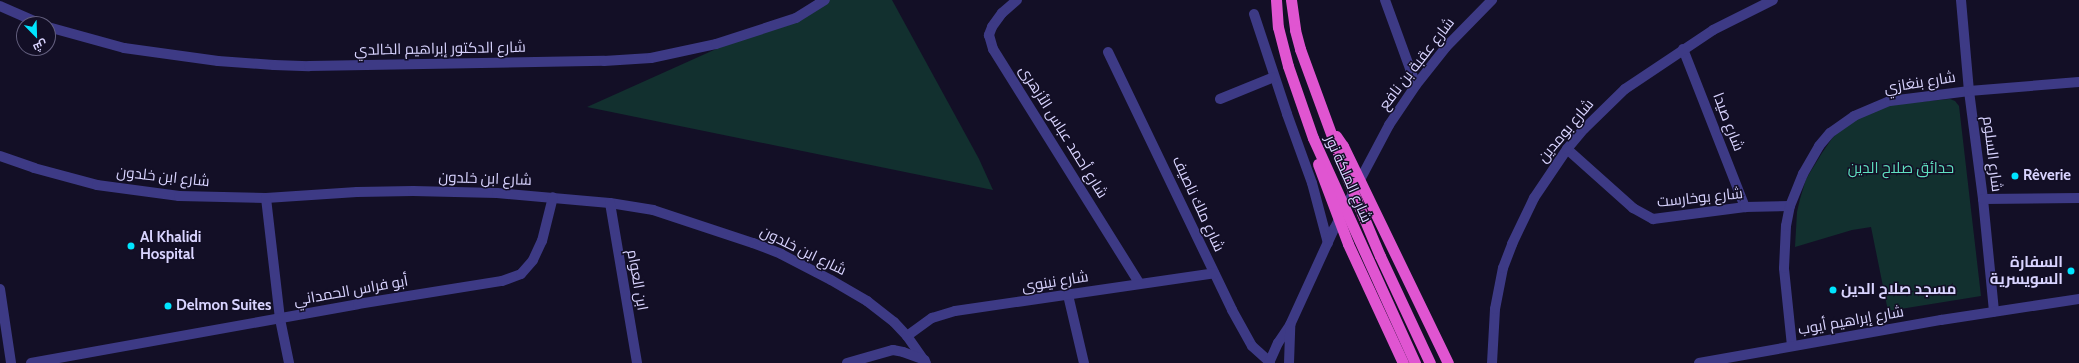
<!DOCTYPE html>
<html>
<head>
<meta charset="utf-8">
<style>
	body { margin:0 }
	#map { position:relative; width:2079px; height:363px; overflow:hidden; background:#130f26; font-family:Cabin,Cairo,sans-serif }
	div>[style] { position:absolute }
	.green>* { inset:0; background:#12302f }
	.minor>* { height:10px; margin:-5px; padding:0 5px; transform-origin:5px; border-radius:5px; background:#3d3a85 }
	.tertiary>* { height:10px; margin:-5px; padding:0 5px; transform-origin:5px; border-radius:5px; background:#3d3a85 }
	.trunk>* { height:11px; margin:-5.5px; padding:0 5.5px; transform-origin:5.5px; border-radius:5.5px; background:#e055d1 }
	.dots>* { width:11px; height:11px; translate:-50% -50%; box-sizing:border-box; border:2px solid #130f26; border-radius:50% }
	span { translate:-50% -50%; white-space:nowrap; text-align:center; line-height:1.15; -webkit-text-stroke:3px #130f26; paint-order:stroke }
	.street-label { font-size:15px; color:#d9d4ff }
	.park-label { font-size:15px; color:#5fe0c0 }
	.poi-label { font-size:15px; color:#d9d4ff; font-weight:700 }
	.left { translate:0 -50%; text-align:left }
	.right { translate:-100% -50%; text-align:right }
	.north { position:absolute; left:16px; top:16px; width:40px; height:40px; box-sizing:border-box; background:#130f26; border:1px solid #625e7d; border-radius:50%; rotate:157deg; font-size:11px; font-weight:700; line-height:16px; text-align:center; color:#d9d4ff }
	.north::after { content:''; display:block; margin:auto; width:14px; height:18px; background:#00e5ff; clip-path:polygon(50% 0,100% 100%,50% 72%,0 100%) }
</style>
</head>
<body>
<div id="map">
	<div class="green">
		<i style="clip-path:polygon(825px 0,892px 0,979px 159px,993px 190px,587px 107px)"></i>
		<i style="clip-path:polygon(1950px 99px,1955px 101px,1959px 106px,1981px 296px,1888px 311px,1871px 227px,1852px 230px,1795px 247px,1797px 212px,1800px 199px,1806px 179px,1822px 153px,1833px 137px,1848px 123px,1886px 105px)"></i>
	</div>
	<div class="minor">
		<i style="left:1017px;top:0;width:20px;rotate:139deg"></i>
		<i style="left:1002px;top:13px;width:17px;rotate:126deg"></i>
		<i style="left:992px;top:27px;width:9px;rotate:111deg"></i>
		<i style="left:989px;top:35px;width:15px;rotate:74deg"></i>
		<i style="left:993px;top:49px;width:276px;rotate:58deg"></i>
		<i style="left:1385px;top:0;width:90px;rotate:70deg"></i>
		<i style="left:1961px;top:0;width:91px;rotate:85deg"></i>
		<i style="left:1969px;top:91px;width:109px;rotate:82.6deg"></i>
		<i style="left:1983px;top:199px;width:113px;rotate:84.4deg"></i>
		<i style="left:0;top:6px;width:45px;rotate:23.7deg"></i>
		<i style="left:1254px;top:14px;width:105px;rotate:71.7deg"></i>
		<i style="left:1287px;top:114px;width:73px;rotate:70.1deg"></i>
		<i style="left:1312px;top:183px;width:62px;rotate:75.1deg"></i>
		<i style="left:48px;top:27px;width:79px;rotate:15.4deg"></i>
		<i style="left:124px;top:48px;width:95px;rotate:7.9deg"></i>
		<i style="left:218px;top:61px;width:56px;rotate:4.1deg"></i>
		<i style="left:274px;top:65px;width:35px;rotate:2deg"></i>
		<i style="left:309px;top:66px;width:295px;rotate:-1deg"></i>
		<i style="left:604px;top:61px;width:47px;rotate:-3.7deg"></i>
		<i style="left:651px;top:58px;width:66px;rotate:-12.2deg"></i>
		<i style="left:716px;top:44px;width:84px;rotate:-18deg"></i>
		<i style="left:796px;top:18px;width:34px;rotate:-32deg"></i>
		<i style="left:1683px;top:49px;width:170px;rotate:68.6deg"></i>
		<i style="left:1108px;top:52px;width:286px;rotate:64.3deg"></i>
		<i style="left:1232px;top:310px;width:41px;rotate:60.9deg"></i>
		<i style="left:1252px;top:346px;width:24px;rotate:42deg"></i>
		<i style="left:1220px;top:99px;width:58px;rotate:-22.2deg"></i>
		<i style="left:1567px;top:149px;width:89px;rotate:41.8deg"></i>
		<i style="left:1633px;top:208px;width:23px;rotate:29deg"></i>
		<i style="left:1653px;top:219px;width:93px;rotate:-7.4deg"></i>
		<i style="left:1745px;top:207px;width:45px;rotate:-1.3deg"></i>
		<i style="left:0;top:156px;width:36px;rotate:19deg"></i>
		<i style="left:34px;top:168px;width:65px;rotate:15.1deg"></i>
		<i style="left:97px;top:185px;width:83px;rotate:7.6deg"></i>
		<i style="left:179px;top:196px;width:87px;rotate:1.3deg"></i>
		<i style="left:266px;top:198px;width:91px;rotate:-3.8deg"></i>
		<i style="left:357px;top:192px;width:56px;rotate:-1deg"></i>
		<i style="left:413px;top:191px;width:84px;rotate:1.4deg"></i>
		<i style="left:497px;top:193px;width:113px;rotate:5.1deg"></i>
		<i style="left:610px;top:203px;width:44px;rotate:9.2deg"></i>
		<i style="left:653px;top:210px;width:105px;rotate:18.3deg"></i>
		<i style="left:753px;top:243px;width:30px;rotate:21deg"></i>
		<i style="left:781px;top:254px;width:56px;rotate:27.5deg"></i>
		<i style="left:831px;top:280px;width:42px;rotate:30.3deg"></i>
		<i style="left:867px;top:301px;width:34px;rotate:38deg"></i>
		<i style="left:894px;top:322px;width:19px;rotate:47deg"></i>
		<i style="left:907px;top:336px;width:33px;rotate:55deg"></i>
		<i style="left:266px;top:198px;width:122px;rotate:83.4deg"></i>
		<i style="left:280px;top:319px;width:45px;rotate:78.4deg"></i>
		<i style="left:1983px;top:199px;width:96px;rotate:-0.6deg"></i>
		<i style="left:610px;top:203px;width:162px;rotate:80.4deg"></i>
		<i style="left:0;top:289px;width:75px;rotate:81.5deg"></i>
		<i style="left:1068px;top:295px;width:70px;rotate:76.8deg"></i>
		<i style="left:907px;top:336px;width:31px;rotate:-36deg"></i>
		<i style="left:932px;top:318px;width:24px;rotate:-17deg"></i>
		<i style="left:955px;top:311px;width:262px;rotate:-8.3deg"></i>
		<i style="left:1792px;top:346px;width:78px;rotate:-95.9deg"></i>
		<i style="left:1784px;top:268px;width:42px;rotate:-87.3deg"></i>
		<i style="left:1786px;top:226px;width:20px;rotate:-79deg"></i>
		<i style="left:1790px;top:206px;width:35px;rotate:-68deg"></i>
		<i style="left:1803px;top:174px;width:32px;rotate:-60deg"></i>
		<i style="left:1819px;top:146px;width:17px;rotate:-50deg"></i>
		<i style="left:1830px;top:133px;width:29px;rotate:-35deg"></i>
		<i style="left:1854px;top:116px;width:39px;rotate:-23deg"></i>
		<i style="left:1890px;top:101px;width:80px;rotate:-7.2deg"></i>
		<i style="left:1969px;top:91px;width:110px;rotate:-4.7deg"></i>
		<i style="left:31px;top:363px;width:332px;rotate:-10.2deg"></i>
		<i style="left:358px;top:304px;width:146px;rotate:-9.1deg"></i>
		<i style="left:502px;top:281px;width:20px;rotate:-20deg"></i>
		<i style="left:521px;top:274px;width:18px;rotate:-49deg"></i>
		<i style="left:533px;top:260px;width:21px;rotate:-65deg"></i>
		<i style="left:542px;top:241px;width:45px;rotate:-76deg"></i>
		<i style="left:847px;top:363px;width:48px;rotate:-15.8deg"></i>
		<i style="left:893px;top:350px;width:10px;rotate:11deg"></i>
		<i style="left:903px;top:352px;width:23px;rotate:20deg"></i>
	</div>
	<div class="tertiary">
		<i style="left:1269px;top:363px;width:22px;rotate:-66deg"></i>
		<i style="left:1278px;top:343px;width:22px;rotate:-56deg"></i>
		<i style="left:1290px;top:325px;width:106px;rotate:-65.4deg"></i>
		<i style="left:1334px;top:229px;width:118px;rotate:-62.1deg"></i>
		<i style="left:1389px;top:125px;width:48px;rotate:-56deg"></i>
		<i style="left:1416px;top:85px;width:48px;rotate:-51.7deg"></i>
		<i style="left:1446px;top:47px;width:66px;rotate:-45.6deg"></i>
		<i style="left:1289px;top:363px;width:38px;rotate:-88deg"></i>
		<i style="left:1492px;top:363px;width:54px;rotate:-86.8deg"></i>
		<i style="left:1495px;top:309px;width:42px;rotate:-79deg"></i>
		<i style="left:1503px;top:268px;width:26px;rotate:-69deg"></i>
		<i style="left:1512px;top:244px;width:51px;rotate:-64.4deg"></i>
		<i style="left:1534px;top:198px;width:59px;rotate:-56deg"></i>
		<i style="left:1567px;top:149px;width:26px;rotate:-50deg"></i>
		<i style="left:1584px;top:129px;width:57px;rotate:-44.3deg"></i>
		<i style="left:1625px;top:89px;width:106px;rotate:-33.8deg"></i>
		<i style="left:1713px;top:30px;width:67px;rotate:-26.6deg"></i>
		<i style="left:1699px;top:363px;width:246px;rotate:-10.1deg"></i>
		<i style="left:1941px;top:320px;width:140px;rotate:-8.7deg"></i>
	</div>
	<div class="trunk">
		<i style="left:1276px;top:0;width:27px;rotate:86deg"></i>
		<i style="left:1278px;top:27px;width:40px;rotate:75.6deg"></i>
		<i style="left:1288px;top:66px;width:76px;rotate:70.9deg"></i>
		<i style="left:1313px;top:138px;width:247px;rotate:65.6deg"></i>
		<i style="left:1291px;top:0;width:30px;rotate:82deg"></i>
		<i style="left:1295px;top:30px;width:20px;rotate:75deg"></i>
		<i style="left:1300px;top:49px;width:140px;rotate:69.9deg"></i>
		<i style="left:1348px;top:180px;width:82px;rotate:67.2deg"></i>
		<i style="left:1380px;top:256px;width:118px;rotate:65deg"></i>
		<i style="left:1336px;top:136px;width:12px;rotate:55deg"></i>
		<i style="left:1343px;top:146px;width:241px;rotate:64.2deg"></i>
		<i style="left:1318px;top:164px;width:85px;rotate:69.4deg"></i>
		<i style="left:1348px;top:244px;width:131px;rotate:65.2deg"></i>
	</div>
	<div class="dots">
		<i style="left:2015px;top:176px;background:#00e5ff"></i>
		<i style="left:131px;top:246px;background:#00e5ff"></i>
		<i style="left:2071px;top:271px;background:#00e5ff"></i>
		<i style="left:1833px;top:290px;background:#00e5ff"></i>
		<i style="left:168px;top:306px;background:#00e5ff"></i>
	</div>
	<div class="street-label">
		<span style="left:440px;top:49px;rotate:-1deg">شارع الدكتور إبراهيم الخالدي</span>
		<span style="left:1417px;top:64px;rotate:-52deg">شارع عقبة بن نافع</span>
		<span style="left:1920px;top:83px;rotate:-9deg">شارع بنغازي</span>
		<span style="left:1728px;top:122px;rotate:69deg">شارع صيدا</span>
		<span style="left:1566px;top:131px;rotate:-50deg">شارع بومدين</span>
		<span style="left:1063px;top:132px;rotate:58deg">شارع أحمد عباس الأزهرى</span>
		<span style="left:1992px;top:154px;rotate:83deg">شارع السلوم</span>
		<span style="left:163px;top:177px;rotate:6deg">شارع ابن خلدون</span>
		<span style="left:485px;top:179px;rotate:2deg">شارع ابن خلدون</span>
		<span style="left:1348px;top:179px;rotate:66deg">شارع الملكة نور</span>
		<span style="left:1700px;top:198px;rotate:-6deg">شارع بوخارست</span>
		<span style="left:1198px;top:204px;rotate:65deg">شارع ملك ناصيف</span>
		<span style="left:803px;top:251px;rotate:26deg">شارع ابن خلدون</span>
		<span style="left:637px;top:280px;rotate:80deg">ابن العوام</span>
		<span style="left:1055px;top:282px;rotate:-9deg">شارع نينوى</span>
		<span style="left:351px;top:291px;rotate:-10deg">أبو فراس الحمداني</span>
		<span style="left:1851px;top:321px;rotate:-10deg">شارع إبراهيم أيوب</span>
	</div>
	<div class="park-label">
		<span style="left:1901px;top:169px">حدائق صلاح الدين</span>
	</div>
	<div class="poi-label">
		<span class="left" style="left:2023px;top:176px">Rêverie</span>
		<span class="left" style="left:140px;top:246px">Al Khalidi<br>Hospital</span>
		<span class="right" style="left:2063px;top:271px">السفارة<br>السويسرية</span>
		<span class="left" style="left:1841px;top:290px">مسجد صلاح الدين</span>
		<span class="left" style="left:176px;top:306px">Delmon Suites</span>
	</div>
	<div class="north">ش</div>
</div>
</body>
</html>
